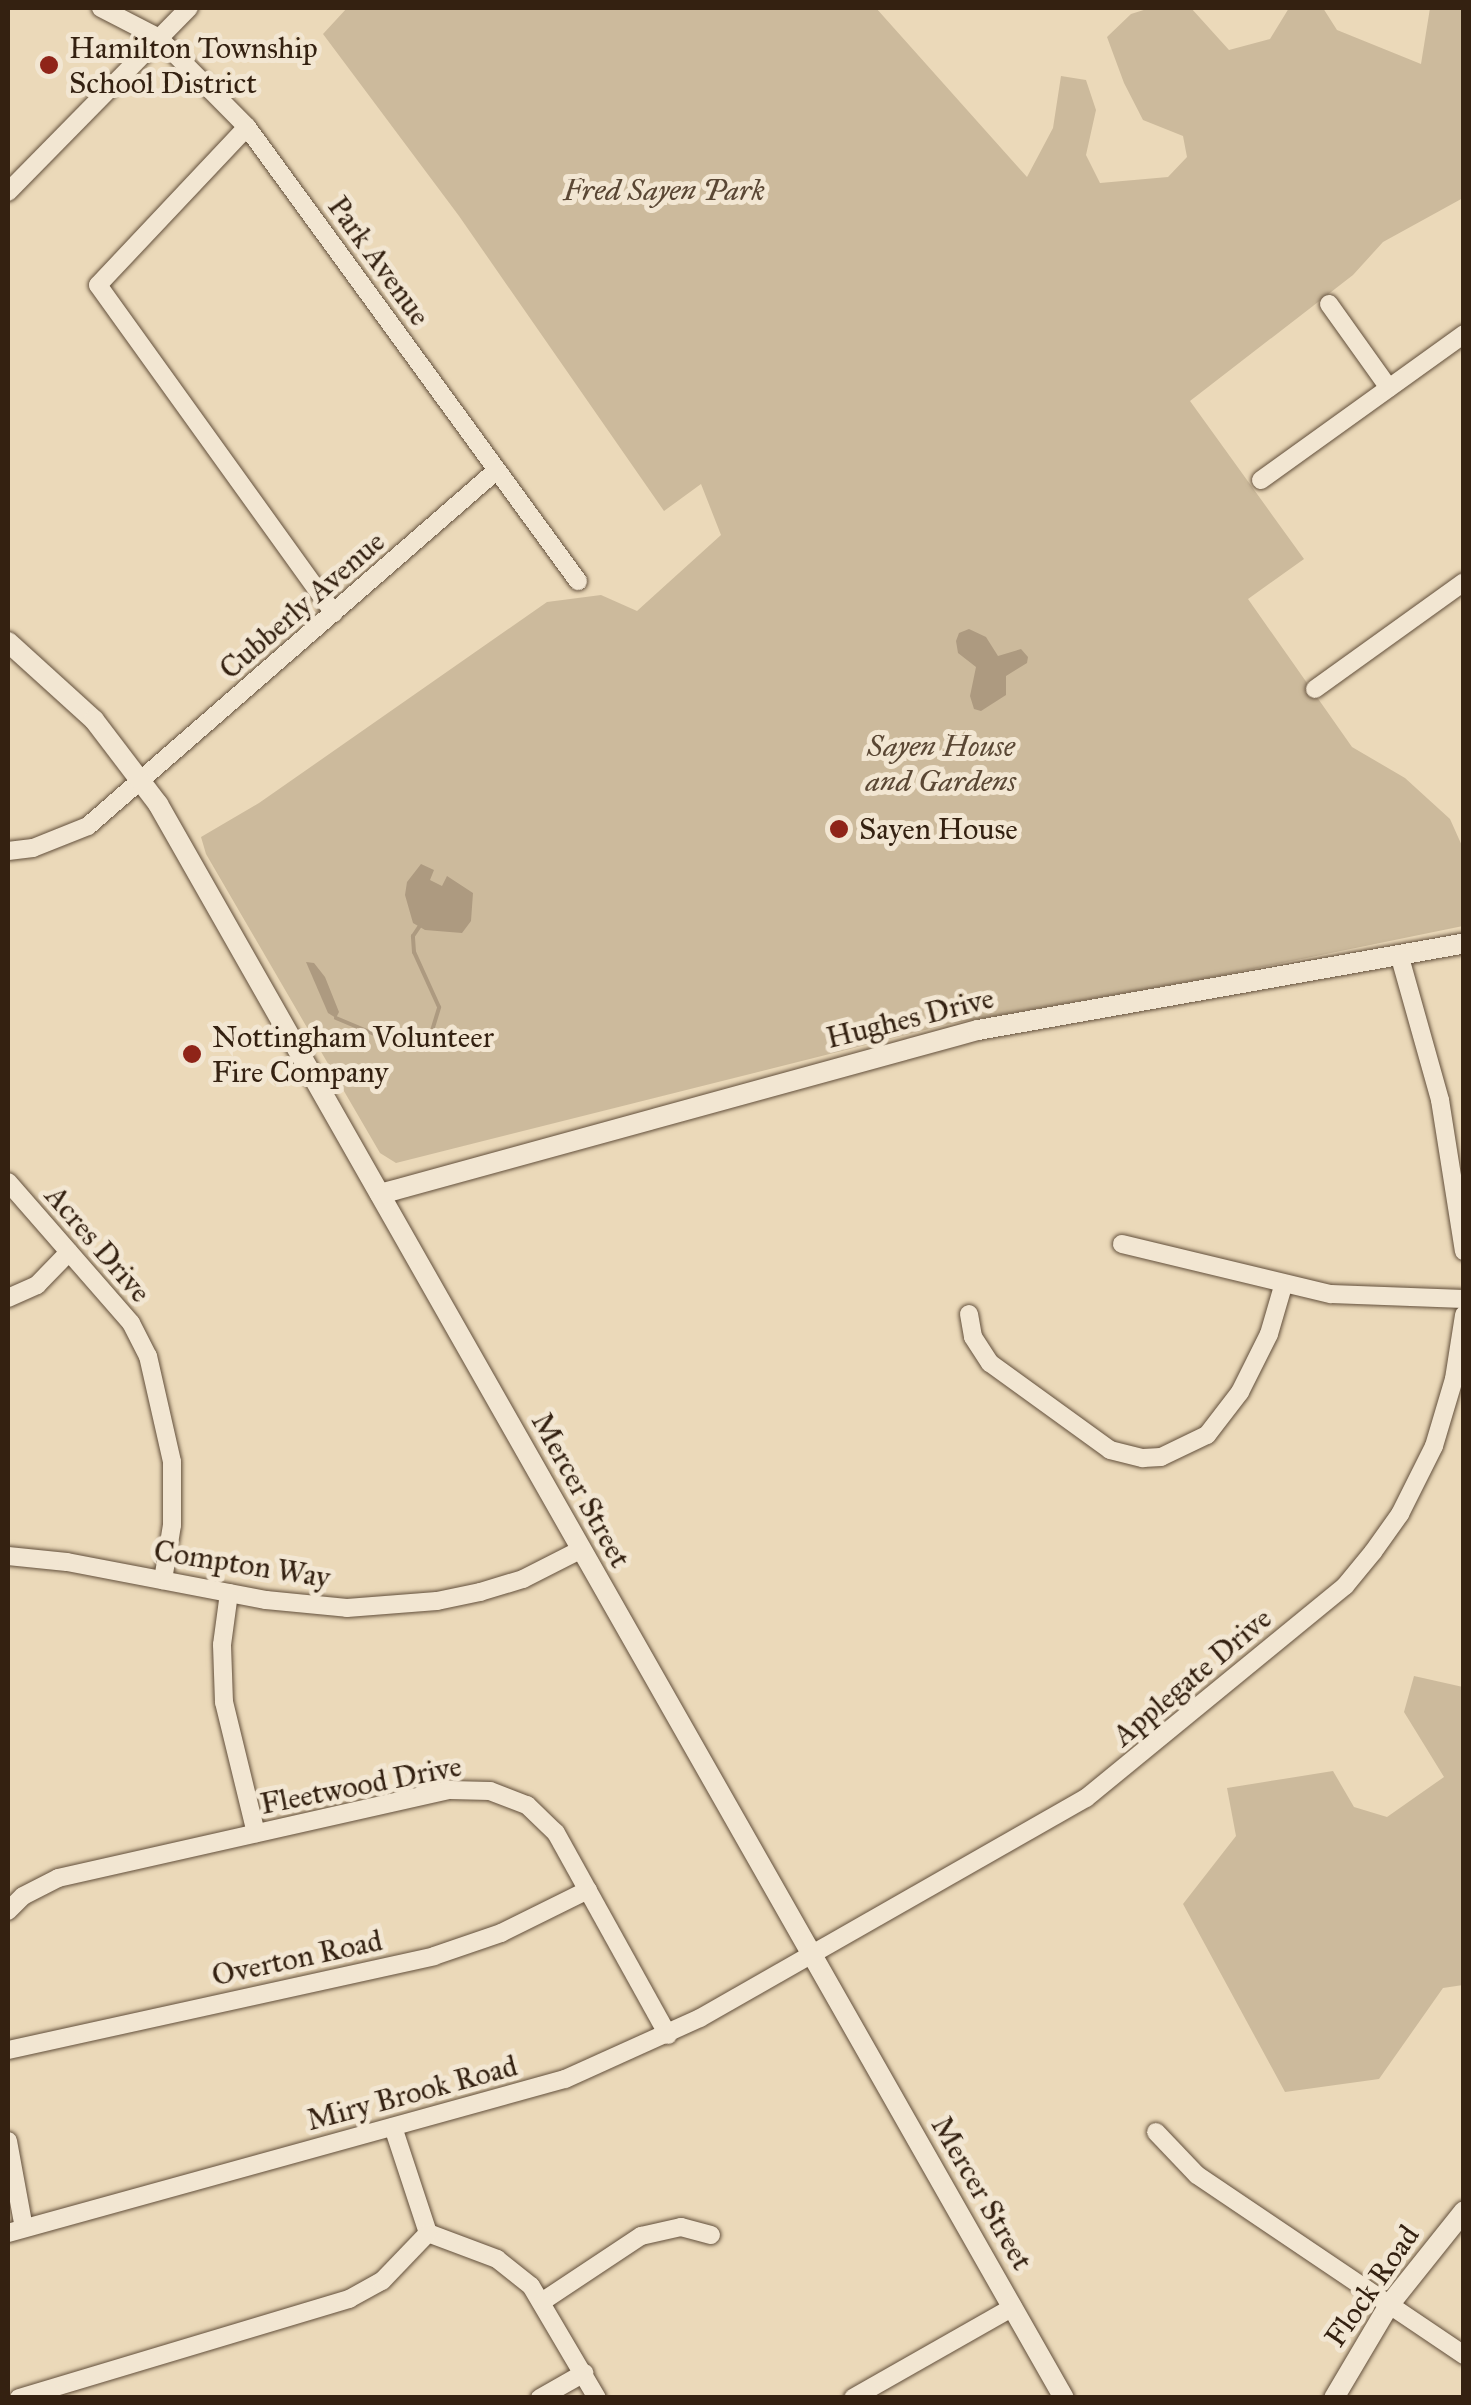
<!DOCTYPE html>
<html>
<head>
<meta charset="utf-8">
<style>
	body { margin:0 }
	#map { position:relative; width:1471px; height:2405px; overflow:hidden; background:#ebd9b9; font-family:"IM FELL Great Primer",serif }
	div>[style] { position:absolute }
	.green>* { inset:0; background:#ccba9c }
	.water>* { inset:0; background:#ad9a80 }
	.stream>* { height:4px; margin:-2px; padding:0 2px; transform-origin:2px; border-radius:2px; background:#ad9a80 }
	.roads { filter:drop-shadow(0 0 2px #624f3b) drop-shadow(0 0 2px #624f3b) }
	.minor>* { height:18px; margin:-9px; padding:0 9px; transform-origin:9px; border-radius:9px; background:#f2e6d2 }
	.tertiary>* { height:20px; margin:-10px; padding:0 10px; transform-origin:10px; border-radius:10px; background:#f2e6d2 }
	.dots>* { width:28px; height:28px; translate:-50% -50%; box-sizing:border-box; border:5px solid #f2e6d2; border-radius:50% }
	span { translate:-50% -50%; white-space:nowrap; text-align:center; line-height:1.15; -webkit-text-stroke:10px #f2e6d2; paint-order:stroke }
	.poi-label { font-size:30px; color:#342111 }
	.left { translate:0 -50%; text-align:left }
	.park-label { font-size:30px; color:#5a4734; font-style:italic }
	.street-label { font-size:30px; color:#342111 }
	.frame { position:absolute; inset:0; border:10px solid #342111; pointer-events:none }
</style>
</head>
<body>
<div id="map">
	<div class="green">
		<i style="clip-path:polygon(347px 8px,876px 8px,1027px 177px,1053px 128px,1061px 76px,1086px 80px,1096px 110px,1086px 155px,1100px 183px,1168px 177px,1187px 157px,1183px 136px,1143px 120px,1124px 83px,1107px 37px,1131px 14px,1150px 8px,1191px 8px,1229px 50px,1270px 39px,1289px 8px,1323px 8px,1337px 30px,1421px 64px,1430px 8px,1463px 8px,1463px 198px,1383px 242px,1353px 275px,1190px 401px,1304px 559px,1248px 599px,1352px 747px,1405px 778px,1450px 819px,1463px 848px,1463px 926px,1218px 976px,949px 1024px,396px 1163px,380px 1153px,206px 854px,201px 837px,259px 803px,547px 602px,601px 595px,637px 611px,721px 535px,701px 484px,664px 511px,459px 216px,323px 34px)"></i>
		<i style="clip-path:polygon(1414px 1676px,1463px 1687px,1463px 1985px,1443px 1988px,1379px 2079px,1285px 2092px,1183px 1904px,1236px 1836px,1227px 1788px,1333px 1771px,1354px 1807px,1387px 1817px,1444px 1777px,1404px 1712px)"></i>
	</div>
	<div class="water">
		<i style="clip-path:polygon(969px 629px,986px 637px,998px 656px,1021px 649px,1028px 657px,1027px 663px,1006px 676px,1006px 695px,981px 711px,974px 709px,970px 696px,976px 667px,958px 653px,956px 641px,959px 633px)"></i>
		<i style="clip-path:polygon(421px 864px,434px 870px,430px 880px,442px 886px,447px 876px,473px 893px,471px 921px,462px 933px,425px 930px,413px 923px,405px 895px,407px 882px)"></i>
		<i style="clip-path:polygon(306px 962px,314px 963px,325px 977px,339px 1012px,336px 1018px,328px 1013px)"></i>
	</div>
	<div class="stream">
		<i style="left:336px;top:1018px;width:62px;rotate:22.8deg"></i>
		<i style="left:393px;top:1042px;width:27px"></i>
		<i style="left:420px;top:1042px;width:14px;rotate:-36deg"></i>
		<i style="left:431px;top:1034px;width:28px;rotate:-73deg"></i>
		<i style="left:439px;top:1007px;width:60px;rotate:-114.4deg"></i>
		<i style="left:414px;top:952px;width:16px;rotate:-94deg"></i>
		<i style="left:413px;top:936px;width:11px;rotate:-56deg"></i>
	</div>
	<div class="roads">
		<div class="minor">
			<i style="left:101px;top:8px;width:65px;rotate:27.3deg"></i>
			<i style="left:159px;top:38px;width:125px;rotate:45.3deg"></i>
			<i style="left:247px;top:127px;width:562px;rotate:53.91deg"></i>
			<i style="left:247px;top:127px;width:217px;rotate:133.3deg"></i>
			<i style="left:98px;top:285px;width:404px;rotate:54.3deg"></i>
			<i style="left:8px;top:192px;width:258px;rotate:-45.5deg"></i>
			<i style="left:1329px;top:304px;width:103px;rotate:54.5deg"></i>
			<i style="left:1261px;top:480px;width:250px;rotate:-35.7deg"></i>
			<i style="left:1315px;top:689px;width:183px;rotate:-35.7deg"></i>
			<i style="left:8px;top:851px;width:25px;rotate:-7deg"></i>
			<i style="left:33px;top:848px;width:59px;rotate:-21.8deg"></i>
			<i style="left:88px;top:826px;width:542px;rotate:-41.04deg"></i>
			<i style="left:1399px;top:954px;width:152px;rotate:74.3deg"></i>
			<i style="left:1440px;top:1100px;width:153px;rotate:81deg"></i>
			<i style="left:8px;top:1182px;width:187px;rotate:48.9deg"></i>
			<i style="left:131px;top:1323px;width:37px;rotate:63deg"></i>
			<i style="left:148px;top:1356px;width:109px;rotate:77.2deg"></i>
			<i style="left:172px;top:1462px;width:63px;rotate:90deg"></i>
			<i style="left:172px;top:1525px;width:56px;rotate:99.3deg"></i>
			<i style="left:1122px;top:1244px;width:215px;rotate:13.5deg"></i>
			<i style="left:1331px;top:1294px;width:133px;rotate:2.2deg"></i>
			<i style="left:8px;top:1298px;width:32px;rotate:-24deg"></i>
			<i style="left:37px;top:1285px;width:46px;rotate:-45.9deg"></i>
			<i style="left:969px;top:1314px;width:23px;rotate:80deg"></i>
			<i style="left:973px;top:1337px;width:31px;rotate:57deg"></i>
			<i style="left:990px;top:1363px;width:148px;rotate:35.9deg"></i>
			<i style="left:1110px;top:1450px;width:34px;rotate:14deg"></i>
			<i style="left:1143px;top:1458px;width:18px;rotate:-3deg"></i>
			<i style="left:1161px;top:1457px;width:51px;rotate:-25.6deg"></i>
			<i style="left:1207px;top:1435px;width:54px;rotate:-52.5deg"></i>
			<i style="left:1240px;top:1392px;width:65px;rotate:-63.4deg"></i>
			<i style="left:1269px;top:1334px;width:50px;rotate:-73.7deg"></i>
			<i style="left:8px;top:1556px;width:59px;rotate:5.8deg"></i>
			<i style="left:67px;top:1562px;width:203px;rotate:10.8deg"></i>
			<i style="left:266px;top:1600px;width:81px;rotate:5.6deg"></i>
			<i style="left:347px;top:1608px;width:90px;rotate:-4.4deg"></i>
			<i style="left:437px;top:1601px;width:44px;rotate:-11.8deg"></i>
			<i style="left:480px;top:1592px;width:45px;rotate:-16.8deg"></i>
			<i style="left:523px;top:1579px;width:64px;rotate:-27deg"></i>
			<i style="left:229px;top:1593px;width:52px;rotate:97.7deg"></i>
			<i style="left:222px;top:1645px;width:57px;rotate:88deg"></i>
			<i style="left:224px;top:1702px;width:135px;rotate:76.3deg"></i>
			<i style="left:8px;top:1911px;width:21px;rotate:-45deg"></i>
			<i style="left:23px;top:1896px;width:39px;rotate:-27deg"></i>
			<i style="left:58px;top:1878px;width:402px;rotate:-12.7deg"></i>
			<i style="left:450px;top:1790px;width:40px;rotate:1.4deg"></i>
			<i style="left:490px;top:1791px;width:40px;rotate:21deg"></i>
			<i style="left:527px;top:1805px;width:40px;rotate:44deg"></i>
			<i style="left:556px;top:1833px;width:231px;rotate:61deg"></i>
			<i style="left:8px;top:2050px;width:436px;rotate:-12.4deg"></i>
			<i style="left:434px;top:1956px;width:71px;rotate:-18.9deg"></i>
			<i style="left:501px;top:1933px;width:97px;rotate:-26.3deg"></i>
			<i style="left:393px;top:2127px;width:112px;rotate:71.7deg"></i>
			<i style="left:428px;top:2233px;width:74px;rotate:20.6deg"></i>
			<i style="left:497px;top:2259px;width:43px;rotate:38.5deg"></i>
			<i style="left:531px;top:2286px;width:130px;rotate:59.5deg"></i>
			<i style="left:1156px;top:2132px;width:59px;rotate:46.4deg"></i>
			<i style="left:1197px;top:2175px;width:322px;rotate:34deg"></i>
			<i style="left:8px;top:2141px;width:88px;rotate:79.6deg"></i>
			<i style="left:8px;top:2233px;width:578px;rotate:-15.46deg"></i>
			<i style="left:565px;top:2079px;width:148px;rotate:-24.3deg"></i>
			<i style="left:700px;top:2018px;width:444px;rotate:-29.7deg"></i>
			<i style="left:1086px;top:1798px;width:335px;rotate:-39.3deg"></i>
			<i style="left:1345px;top:1586px;width:44px;rotate:-50.5deg"></i>
			<i style="left:1373px;top:1552px;width:47px;rotate:-54.6deg"></i>
			<i style="left:1400px;top:1514px;width:76px;rotate:-63.4deg"></i>
			<i style="left:1434px;top:1446px;width:70px;rotate:-73.4deg"></i>
			<i style="left:1454px;top:1379px;width:65px;rotate:-81.1deg"></i>
			<i style="left:543px;top:2301px;width:118px;rotate:-33.6deg"></i>
			<i style="left:641px;top:2236px;width:41px;rotate:-12.7deg"></i>
			<i style="left:681px;top:2227px;width:31px;rotate:15deg"></i>
			<i style="left:19px;top:2398px;width:345px;rotate:-16.7deg"></i>
			<i style="left:349px;top:2299px;width:38px;rotate:-29deg"></i>
			<i style="left:382px;top:2281px;width:66px;rotate:-46.2deg"></i>
			<i style="left:540px;top:2398px;width:51px;rotate:-29.6deg"></i>
			<i style="left:853px;top:2398px;width:184px;rotate:-29.6deg"></i>
		</div>
		<div class="tertiary">
			<i style="left:8px;top:642px;width:116px;rotate:42.2deg"></i>
			<i style="left:94px;top:720px;width:106px;rotate:52.7deg"></i>
			<i style="left:158px;top:804px;width:1833px;rotate:60.39deg"></i>
			<i style="left:380px;top:1194px;width:620px;rotate:-15.34deg"></i>
			<i style="left:978px;top:1030px;width:494px;rotate:-10.1deg"></i>
			<i style="left:1334px;top:2398px;width:108px;rotate:-59.4deg"></i>
			<i style="left:1389px;top:2305px;width:120px;rotate:-51.4deg"></i>
		</div>
	</div>
	<div class="dots">
		<i style="left:49px;top:65px;background:#8f2418"></i>
		<i style="left:839px;top:829px;background:#8f2418"></i>
		<i style="left:192px;top:1054px;background:#8f2418"></i>
	</div>
	<div class="poi-label">
		<span class="left" style="left:69px;top:65px">Hamilton Township<br>School District</span>
		<span class="left" style="left:859px;top:829px">Sayen House</span>
		<span class="left" style="left:212px;top:1054px">Nottingham Volunteer<br>Fire Company</span>
	</div>
	<div class="park-label">
		<span style="left:664px;top:190px">Fred Sayen Park</span>
		<span style="left:941px;top:763px">Sayen House<br>and Gardens</span>
	</div>
	<div class="street-label">
		<span style="left:379px;top:261px;rotate:54deg">Park Avenue</span>
		<span style="left:302px;top:605px;rotate:-41deg">Cubberly Avenue</span>
		<span style="left:910px;top:1018px;rotate:-14deg">Hughes Drive</span>
		<span style="left:98px;top:1244px;rotate:49deg">Acres Drive</span>
		<span style="left:581px;top:1490px;rotate:61deg">Mercer Street</span>
		<span style="left:242px;top:1564px;rotate:9deg">Compton Way</span>
		<span style="left:1192px;top:1677px;rotate:-40deg">Applegate Drive</span>
		<span style="left:361px;top:1785px;rotate:-11deg">Fleetwood Drive</span>
		<span style="left:297px;top:1958px;rotate:-12deg">Overton Road</span>
		<span style="left:412px;top:2093px;rotate:-15deg">Miry Brook Road</span>
		<span style="left:982px;top:2193px;rotate:60deg">Mercer Street</span>
		<span style="left:1372px;top:2286px;rotate:-55deg">Flock Road</span>
	</div>
	<div class="frame"></div>
</div>
</body>
</html>
